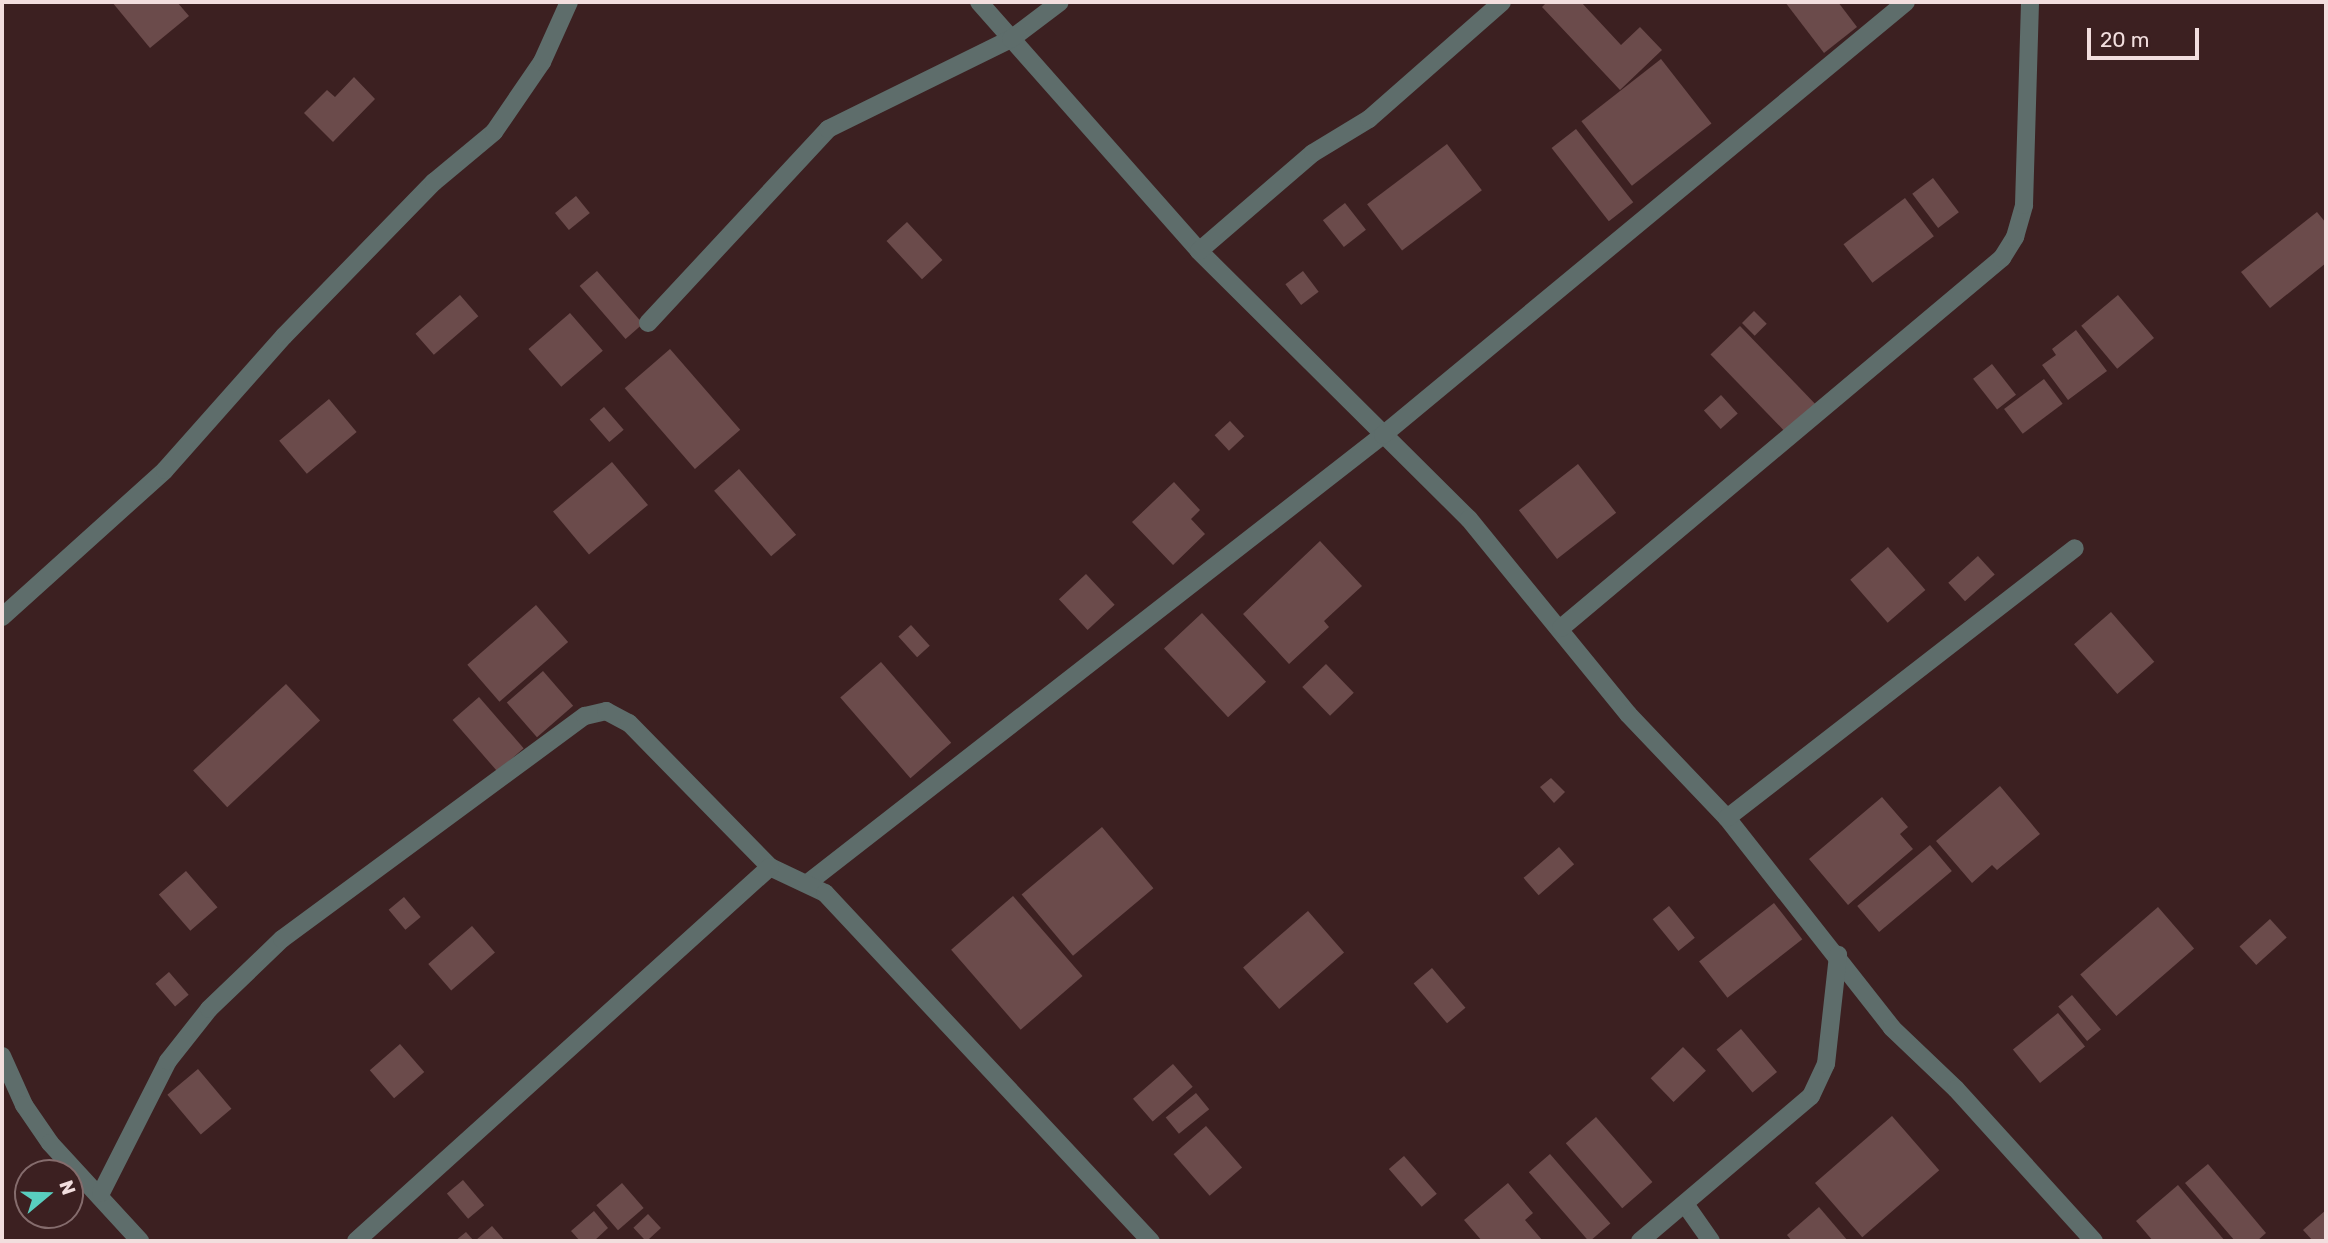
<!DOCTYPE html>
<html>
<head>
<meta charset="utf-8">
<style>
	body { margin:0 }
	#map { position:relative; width:2328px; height:1243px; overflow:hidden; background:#3c2021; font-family:Rubik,sans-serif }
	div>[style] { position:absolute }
	.building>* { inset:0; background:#6b4b4b; transform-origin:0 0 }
	.street>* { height:18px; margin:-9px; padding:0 9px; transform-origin:9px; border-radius:9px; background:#5e6d6b }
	span { translate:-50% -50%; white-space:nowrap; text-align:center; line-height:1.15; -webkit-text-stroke:7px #3c2021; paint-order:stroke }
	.frame { position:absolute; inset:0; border:4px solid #f2dede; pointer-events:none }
	.north { position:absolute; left:14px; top:1159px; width:70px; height:70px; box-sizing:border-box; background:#3c2021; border:2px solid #856c6d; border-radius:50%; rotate:71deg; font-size:19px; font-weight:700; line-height:28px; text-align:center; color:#f2dede }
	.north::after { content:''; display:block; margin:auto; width:24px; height:32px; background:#59cebf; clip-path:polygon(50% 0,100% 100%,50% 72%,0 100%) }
	.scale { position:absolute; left:2087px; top:28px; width:112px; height:32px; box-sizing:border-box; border:4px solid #f2dede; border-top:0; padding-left:9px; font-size:21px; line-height:24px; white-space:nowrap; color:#f2dede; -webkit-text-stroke:5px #3c2021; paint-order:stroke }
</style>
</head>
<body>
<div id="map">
	<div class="building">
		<i style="clip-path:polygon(112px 2px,177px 2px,189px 16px,150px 48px)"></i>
		<i style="clip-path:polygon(1547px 2px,1581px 2px,1621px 45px,1640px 27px,1662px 50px,1620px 90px,1542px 7px)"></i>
		<i style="clip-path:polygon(1785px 2px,1838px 2px,1857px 27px,1824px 53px)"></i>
		<i style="left:1661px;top:59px;width:82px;height:101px;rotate:52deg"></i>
		<i style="clip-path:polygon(354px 77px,375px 99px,333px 142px,304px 113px,327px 90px,335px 97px)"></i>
		<i style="left:1576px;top:129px;width:93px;height:31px;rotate:52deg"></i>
		<i style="left:1447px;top:144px;width:58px;height:100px;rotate:53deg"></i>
		<i style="left:1933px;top:178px;width:43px;height:26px;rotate:53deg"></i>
		<i style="left:576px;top:196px;width:22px;height:27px;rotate:51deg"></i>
		<i style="left:1905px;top:198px;width:48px;height:77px;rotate:53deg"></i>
		<i style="left:1345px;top:203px;width:34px;height:28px;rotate:52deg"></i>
		<i style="clip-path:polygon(2317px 212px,2326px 223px,2326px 263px,2270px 308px,2241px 272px)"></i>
		<i style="left:907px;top:222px;width:52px;height:28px;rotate:47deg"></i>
		<i style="left:597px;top:271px;width:70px;height:23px;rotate:49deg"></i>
		<i style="left:1303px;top:271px;width:26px;height:22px;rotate:53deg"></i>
		<i style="left:460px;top:295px;width:28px;height:59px;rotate:49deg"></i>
		<i style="left:2118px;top:295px;width:56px;height:48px;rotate:50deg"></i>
		<i style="left:1754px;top:311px;width:18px;height:17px;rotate:45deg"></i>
		<i style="left:570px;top:313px;width:50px;height:55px;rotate:49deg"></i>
		<i style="left:1740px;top:326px;width:109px;height:41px;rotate:46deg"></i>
		<i style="clip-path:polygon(2076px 330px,2107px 371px,2068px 400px,2042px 365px,2056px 355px,2052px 349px)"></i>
		<i style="left:670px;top:349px;width:107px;height:60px;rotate:49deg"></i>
		<i style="left:1992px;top:364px;width:39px;height:24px;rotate:52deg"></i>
		<i style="left:2044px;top:379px;width:31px;height:50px;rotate:53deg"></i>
		<i style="left:1721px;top:395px;width:25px;height:23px;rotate:48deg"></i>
		<i style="left:329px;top:399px;width:43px;height:65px;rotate:50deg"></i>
		<i style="left:604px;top:407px;width:30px;height:19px;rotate:49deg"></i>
		<i style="left:1230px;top:421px;width:21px;height:21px;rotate:47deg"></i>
		<i style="left:612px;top:462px;width:56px;height:77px;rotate:50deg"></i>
		<i style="left:1578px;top:464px;width:62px;height:75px;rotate:52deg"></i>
		<i style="left:739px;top:469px;width:87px;height:33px;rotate:49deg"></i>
		<i style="clip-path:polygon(1174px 482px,1200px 510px,1191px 519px,1205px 534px,1173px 565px,1132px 522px)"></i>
		<i style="clip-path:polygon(1320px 541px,1362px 586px,1324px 621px,1329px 627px,1289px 664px,1243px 614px)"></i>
		<i style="left:1888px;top:547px;width:57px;height:50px;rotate:49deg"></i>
		<i style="left:1978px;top:556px;width:25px;height:40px;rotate:48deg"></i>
		<i style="left:1086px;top:574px;width:42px;height:37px;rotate:47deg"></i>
		<i style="left:536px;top:605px;width:49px;height:91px;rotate:49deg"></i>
		<i style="left:2111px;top:612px;width:66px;height:49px;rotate:49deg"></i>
		<i style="left:1202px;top:613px;width:94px;height:52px;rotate:47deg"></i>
		<i style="left:911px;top:625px;width:28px;height:17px;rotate:48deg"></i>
		<i style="left:881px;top:662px;width:107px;height:54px;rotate:49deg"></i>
		<i style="left:1326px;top:664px;width:40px;height:33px;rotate:46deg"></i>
		<i style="left:543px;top:671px;width:46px;height:48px;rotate:49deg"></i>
		<i style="left:286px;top:684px;width:50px;height:127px;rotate:47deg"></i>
		<i style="left:479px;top:697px;width:68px;height:35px;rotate:49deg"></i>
		<i style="clip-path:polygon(1551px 778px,1565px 792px,1554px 803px,1540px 787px)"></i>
		<i style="clip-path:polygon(2000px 786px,2040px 834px,1997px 870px,1992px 865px,1972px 883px,1936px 841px)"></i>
		<i style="clip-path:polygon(1882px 797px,1908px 827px,1900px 834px,1913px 849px,1848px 905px,1809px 859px)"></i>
		<i style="left:1102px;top:827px;width:80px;height:105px;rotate:50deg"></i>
		<i style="left:1930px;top:845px;width:34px;height:95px;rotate:50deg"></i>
		<i style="left:1559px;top:847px;width:23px;height:47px;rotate:49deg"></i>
		<i style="left:186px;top:871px;width:48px;height:36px;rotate:49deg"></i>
		<i style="left:1013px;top:896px;width:106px;height:82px;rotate:49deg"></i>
		<i style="left:404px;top:897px;width:26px;height:20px;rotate:50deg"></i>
		<i style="left:1774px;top:903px;width:46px;height:95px;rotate:52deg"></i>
		<i style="left:1669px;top:906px;width:41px;height:21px;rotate:51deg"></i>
		<i style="left:2158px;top:907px;width:55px;height:103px;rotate:49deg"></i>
		<i style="left:1308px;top:911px;width:55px;height:86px;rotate:49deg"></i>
		<i style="left:2270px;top:919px;width:25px;height:41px;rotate:48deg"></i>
		<i style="left:472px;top:926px;width:35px;height:58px;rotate:49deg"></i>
		<i style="left:1432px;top:968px;width:52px;height:24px;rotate:50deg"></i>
		<i style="left:169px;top:972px;width:30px;height:18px;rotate:49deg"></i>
		<i style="left:2072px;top:995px;width:45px;height:18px;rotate:50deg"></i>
		<i style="left:2058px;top:1013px;width:43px;height:58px;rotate:51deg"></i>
		<i style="left:1741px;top:1029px;width:56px;height:32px;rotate:50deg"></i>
		<i style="left:400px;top:1044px;width:37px;height:40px;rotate:49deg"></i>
		<i style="left:1683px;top:1047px;width:33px;height:45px;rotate:46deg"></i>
		<i style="left:1173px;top:1064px;width:30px;height:53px;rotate:49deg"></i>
		<i style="left:198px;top:1069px;width:52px;height:40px;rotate:50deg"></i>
		<i style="left:1196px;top:1093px;width:21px;height:39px;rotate:51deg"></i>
		<i style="left:1892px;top:1116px;width:72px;height:102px;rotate:49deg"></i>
		<i style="left:1596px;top:1117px;width:86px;height:40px;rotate:49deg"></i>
		<i style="left:1206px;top:1126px;width:55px;height:43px;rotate:49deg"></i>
		<i style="left:1550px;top:1154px;width:92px;height:28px;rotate:49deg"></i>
		<i style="left:1404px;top:1156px;width:50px;height:20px;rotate:49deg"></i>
		<i style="clip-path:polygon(2208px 1164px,2266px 1233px,2257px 1241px,2235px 1241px,2185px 1183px)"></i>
		<i style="left:463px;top:1180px;width:33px;height:21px;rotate:50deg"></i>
		<i style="left:622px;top:1183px;width:33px;height:34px;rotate:49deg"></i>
		<i style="clip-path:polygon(1508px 1183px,1533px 1213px,1525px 1220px,1543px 1241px,1482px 1241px,1464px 1220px)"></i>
		<i style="clip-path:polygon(2178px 1185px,2225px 1241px,2153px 1241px,2136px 1221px)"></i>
		<i style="clip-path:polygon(1819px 1207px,1848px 1241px,1792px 1241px,1787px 1235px)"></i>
		<i style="clip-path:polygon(2326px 1210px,2326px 1241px,2313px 1241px,2303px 1230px)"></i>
		<i style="clip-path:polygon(594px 1211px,608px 1228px,594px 1241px,580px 1241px,571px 1231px)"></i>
		<i style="left:648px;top:1214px;width:19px;height:20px;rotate:47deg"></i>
		<i style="clip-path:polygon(492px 1226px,505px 1241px,475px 1241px)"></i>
		<i style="clip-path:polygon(466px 1232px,474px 1241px,455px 1241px)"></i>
	</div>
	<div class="street">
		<i style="left:979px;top:2px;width:332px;rotate:48.5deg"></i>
		<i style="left:1199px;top:251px;width:380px;rotate:44.8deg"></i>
		<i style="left:1469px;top:519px;width:252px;rotate:50.8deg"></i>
		<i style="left:1628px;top:714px;width:144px;rotate:46.4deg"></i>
		<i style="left:1727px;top:818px;width:267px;rotate:51.8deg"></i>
		<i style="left:1892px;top:1028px;width:88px;rotate:43.6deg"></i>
		<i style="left:1956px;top:1089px;width:205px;rotate:47.8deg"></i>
		<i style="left:1199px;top:251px;width:150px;rotate:-40.7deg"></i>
		<i style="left:1313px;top:153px;width:66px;rotate:-31.3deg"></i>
		<i style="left:1369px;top:119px;width:177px;rotate:-41.3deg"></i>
		<i style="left:648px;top:323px;width:265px;rotate:-47.1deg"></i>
		<i style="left:828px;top:129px;width:204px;rotate:-26.2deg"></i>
		<i style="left:1011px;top:39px;width:61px;rotate:-37.1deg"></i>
		<i style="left:2px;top:617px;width:219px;rotate:-42deg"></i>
		<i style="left:165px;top:470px;width:179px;rotate:-48.4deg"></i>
		<i style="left:284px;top:336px;width:215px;rotate:-45.8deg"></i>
		<i style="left:434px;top:182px;width:78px;rotate:-39.8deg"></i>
		<i style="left:494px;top:132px;width:85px;rotate:-55.6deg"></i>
		<i style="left:542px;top:62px;width:66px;rotate:-65.8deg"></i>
		<i style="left:1561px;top:628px;width:576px;rotate:-40deg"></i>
		<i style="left:2002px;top:258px;width:25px;rotate:-58deg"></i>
		<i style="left:2015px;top:237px;width:33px;rotate:-74deg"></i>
		<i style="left:2024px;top:205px;width:203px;rotate:-88.3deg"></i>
		<i style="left:1727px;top:818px;width:440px;rotate:-37.8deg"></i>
		<i style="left:809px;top:882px;width:728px;rotate:-37.91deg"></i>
		<i style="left:1383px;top:435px;width:679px;rotate:-39.62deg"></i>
		<i style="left:2px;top:1056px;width:54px;rotate:65.8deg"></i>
		<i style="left:24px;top:1105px;width:46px;rotate:55.6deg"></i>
		<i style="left:50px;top:1143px;width:133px;rotate:47.4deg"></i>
		<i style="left:101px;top:1193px;width:148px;rotate:-63.1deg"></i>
		<i style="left:168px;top:1061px;width:66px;rotate:-51.7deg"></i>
		<i style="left:209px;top:1009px;width:101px;rotate:-43.8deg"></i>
		<i style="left:282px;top:939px;width:376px;rotate:-36.4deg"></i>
		<i style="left:585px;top:716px;width:22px;rotate:-13deg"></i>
		<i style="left:606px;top:711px;width:26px;rotate:28deg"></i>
		<i style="left:629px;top:723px;width:202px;rotate:45.6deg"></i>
		<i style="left:770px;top:867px;width:61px;rotate:25.3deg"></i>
		<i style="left:825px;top:893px;width:477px;rotate:46.9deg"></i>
		<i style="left:1685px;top:1204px;width:45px;rotate:54.9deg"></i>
		<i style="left:356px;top:1241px;width:558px;rotate:-42.09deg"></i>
		<i style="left:1640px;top:1241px;width:224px;rotate:-40.3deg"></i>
		<i style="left:1811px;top:1096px;width:35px;rotate:-65deg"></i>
		<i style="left:1826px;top:1064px;width:110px;rotate:-83.7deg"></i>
	</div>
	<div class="frame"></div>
	<div class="north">N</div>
	<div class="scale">20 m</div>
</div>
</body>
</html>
